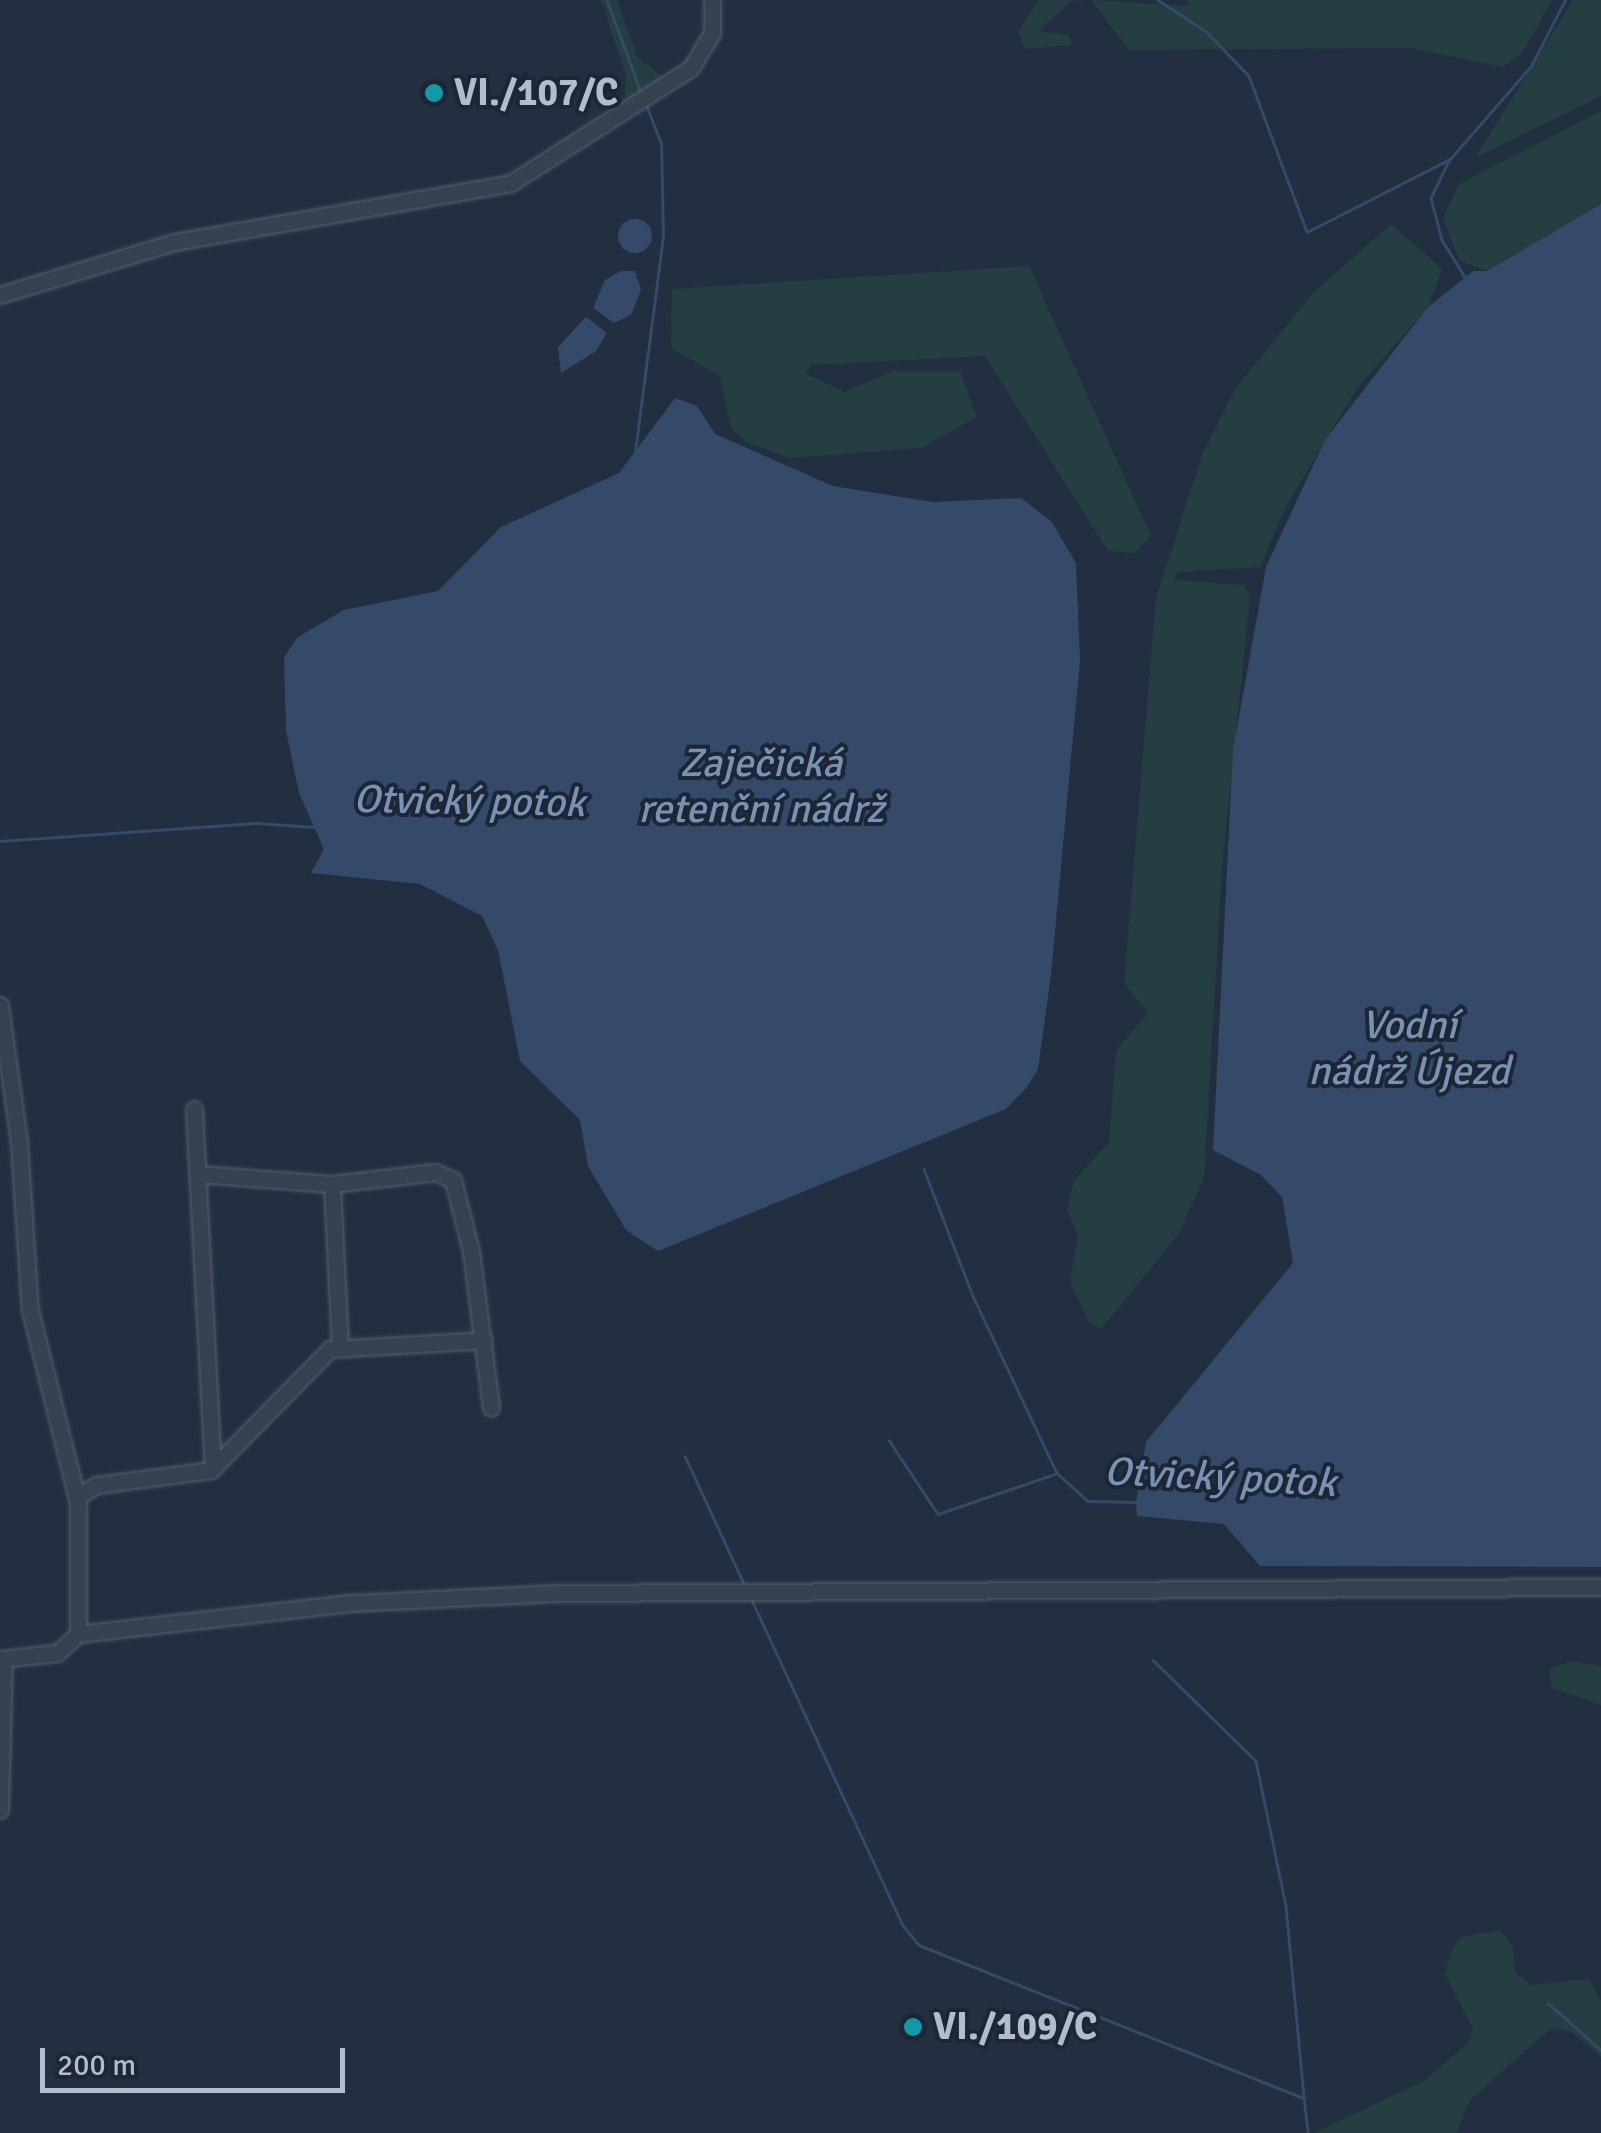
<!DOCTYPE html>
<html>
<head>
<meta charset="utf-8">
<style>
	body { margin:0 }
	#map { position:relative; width:1601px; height:2133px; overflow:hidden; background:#222f40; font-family:Signika,sans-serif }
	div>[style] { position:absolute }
	.green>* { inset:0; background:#243e41 }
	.water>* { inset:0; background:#344a68 }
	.round { border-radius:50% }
	.stream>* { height:2.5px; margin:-1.25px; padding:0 1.25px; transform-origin:1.25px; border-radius:1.25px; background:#344a68 }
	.roads { filter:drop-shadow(0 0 2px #555f6e) drop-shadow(0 0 2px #555f6e) }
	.minor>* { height:15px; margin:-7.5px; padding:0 7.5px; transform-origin:7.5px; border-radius:7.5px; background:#374150 }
	.dots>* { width:28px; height:28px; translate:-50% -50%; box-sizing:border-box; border:5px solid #1c2635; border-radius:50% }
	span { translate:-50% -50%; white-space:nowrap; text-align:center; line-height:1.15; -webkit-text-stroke:8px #1c2635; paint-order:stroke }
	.poi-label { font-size:38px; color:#b3bccb; font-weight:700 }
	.left { translate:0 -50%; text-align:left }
	.water-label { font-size:40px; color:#7892b4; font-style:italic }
	.scale { position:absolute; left:40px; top:2048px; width:305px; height:45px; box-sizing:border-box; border:5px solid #b3bccb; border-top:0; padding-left:12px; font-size:30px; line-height:35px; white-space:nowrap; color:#b3bccb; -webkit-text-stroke:8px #1c2635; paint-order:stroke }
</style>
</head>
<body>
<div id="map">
	<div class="green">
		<i style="clip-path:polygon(601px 0,617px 0,638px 58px,664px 78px,624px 104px,626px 76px)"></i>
		<i style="clip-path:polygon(1039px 0,1088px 0,1071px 1px,1039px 31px,1068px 35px,1072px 45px,1025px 49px,1018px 31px)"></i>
		<i style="clip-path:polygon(1091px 0,1190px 6px,1187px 0,1552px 0,1523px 52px,1503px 67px,1411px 48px,1129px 50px)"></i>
		<i style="clip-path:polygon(1573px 0,1601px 0,1601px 96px,1475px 158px)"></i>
		<i style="clip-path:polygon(1601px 111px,1601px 204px,1487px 271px,1459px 260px,1443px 218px,1459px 184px)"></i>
		<i style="clip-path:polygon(1391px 224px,1442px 269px,1428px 307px,1357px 388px,1285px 508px,1260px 567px,1177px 572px,1174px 580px,1244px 585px,1250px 597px,1222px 868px,1204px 1178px,1178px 1235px,1101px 1329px,1088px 1321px,1070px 1281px,1078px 1236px,1067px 1210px,1074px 1181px,1109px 1142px,1116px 1051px,1148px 1013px,1124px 983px,1156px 597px,1203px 453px,1235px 389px,1313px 293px)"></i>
		<i style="clip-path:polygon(1029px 266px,1151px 536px,1134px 553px,1108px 551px,985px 356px,811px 365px,805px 373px,845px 392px,893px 371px,960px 371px,977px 417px,921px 448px,790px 458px,746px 442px,731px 427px,720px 376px,671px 348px,672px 289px)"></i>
		<i style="clip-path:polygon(1570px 1661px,1601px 1666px,1601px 1705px,1552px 1688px,1549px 1669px)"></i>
		<i style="clip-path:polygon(1500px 1930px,1513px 1947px,1515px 1971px,1530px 1985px,1589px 1979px,1601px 2001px,1601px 2057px,1572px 2032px,1551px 2028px,1470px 2100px,1456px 2133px,1314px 2133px,1424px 2081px,1468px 2043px,1473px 2029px,1445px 1974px,1452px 1949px,1462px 1937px)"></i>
	</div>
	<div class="water">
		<i style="clip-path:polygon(1601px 204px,1601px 1567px,1260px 1566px,1224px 1524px,1137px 1516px,1136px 1502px,1146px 1442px,1293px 1263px,1282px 1197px,1261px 1175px,1213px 1150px,1233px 750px,1266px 567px,1325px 440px,1427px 308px,1473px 271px,1487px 271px)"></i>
		<i class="round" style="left:618px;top:219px;width:34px;height:34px"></i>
		<i style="clip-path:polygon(621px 271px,635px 271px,641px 290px,631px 315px,614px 323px,593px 308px,605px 280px)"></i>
		<i style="clip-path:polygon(586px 317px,607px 333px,596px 351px,561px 373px,558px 347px)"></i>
		<i style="clip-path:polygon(675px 398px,697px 406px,715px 434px,833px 486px,932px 502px,1021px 498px,1052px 522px,1076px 563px,1080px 661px,1051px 975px,1038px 1069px,1027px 1087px,1006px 1109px,658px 1251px,626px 1230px,588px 1166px,580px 1120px,520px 1061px,498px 950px,482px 916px,420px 884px,311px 873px,324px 849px,299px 793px,286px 731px,284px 657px,298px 637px,344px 610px,438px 591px,501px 527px,619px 473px)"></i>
	</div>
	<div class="stream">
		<i style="left:607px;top:0;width:98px;rotate:69.7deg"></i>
		<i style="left:1158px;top:0;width:57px;rotate:32.9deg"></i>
		<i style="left:1206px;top:31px;width:62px;rotate:46.3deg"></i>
		<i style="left:1249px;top:76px;width:166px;rotate:69.6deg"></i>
		<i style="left:1307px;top:232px;width:161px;rotate:-27deg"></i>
		<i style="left:1450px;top:159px;width:43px;rotate:116deg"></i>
		<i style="left:1431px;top:198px;width:43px;rotate:75.3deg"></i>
		<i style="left:1442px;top:240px;width:44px;rotate:58.1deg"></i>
		<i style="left:1450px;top:159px;width:123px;rotate:-48.9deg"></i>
		<i style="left:1531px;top:66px;width:74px;rotate:-62.7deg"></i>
		<i style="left:635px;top:452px;width:218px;rotate:-82.6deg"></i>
		<i style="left:663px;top:236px;width:92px;rotate:-91.2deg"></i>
		<i style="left:661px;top:144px;width:42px;rotate:-111deg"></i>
		<i style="left:0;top:841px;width:258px;rotate:-4deg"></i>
		<i style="left:257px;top:823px;width:56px;rotate:4.1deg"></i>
		<i style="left:924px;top:1169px;width:136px;rotate:68.9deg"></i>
		<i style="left:973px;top:1296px;width:196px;rotate:64.6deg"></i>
		<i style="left:1057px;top:1473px;width:42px;rotate:42.1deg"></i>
		<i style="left:1088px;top:1501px;width:49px;rotate:1.2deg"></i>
		<i style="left:889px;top:1440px;width:89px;rotate:56.5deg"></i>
		<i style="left:938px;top:1514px;width:124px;rotate:-18.9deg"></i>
		<i style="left:685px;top:1456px;width:143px;rotate:65.2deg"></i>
		<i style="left:751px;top:1598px;width:359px;rotate:65.1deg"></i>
		<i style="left:902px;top:1924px;width:27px;rotate:51deg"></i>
		<i style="left:919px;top:1945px;width:414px;rotate:21.7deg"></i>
		<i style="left:1304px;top:2098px;width:35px;rotate:83deg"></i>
		<i style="left:1153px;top:1660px;width:144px;rotate:44.4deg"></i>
		<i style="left:1256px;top:1761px;width:148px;rotate:78.3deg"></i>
		<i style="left:1286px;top:1906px;width:191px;rotate:84.6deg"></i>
		<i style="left:1548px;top:2003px;width:71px;rotate:41.6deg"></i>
	</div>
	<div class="roads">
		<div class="minor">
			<i style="left:0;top:295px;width:182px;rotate:-16.9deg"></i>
			<i style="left:174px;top:242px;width:342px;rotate:-9.9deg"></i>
			<i style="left:511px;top:183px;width:214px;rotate:-32.6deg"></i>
			<i style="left:691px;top:68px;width:41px;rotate:-59deg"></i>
			<i style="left:712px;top:33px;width:33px;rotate:-90deg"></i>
			<i style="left:0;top:1005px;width:138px;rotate:82.1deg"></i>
			<i style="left:19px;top:1142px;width:168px;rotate:86.3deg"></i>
			<i style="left:30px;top:1310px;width:199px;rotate:76deg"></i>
			<i style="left:78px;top:1503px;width:131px;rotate:90deg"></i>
			<i style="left:194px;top:1109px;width:360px;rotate:87deg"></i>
			<i style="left:198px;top:1174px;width:134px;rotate:4.3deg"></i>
			<i style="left:332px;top:1184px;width:104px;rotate:-6.6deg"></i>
			<i style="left:435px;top:1172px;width:20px;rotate:24deg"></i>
			<i style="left:453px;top:1180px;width:73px;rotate:75.8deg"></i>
			<i style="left:471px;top:1251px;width:158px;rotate:82.7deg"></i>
			<i style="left:332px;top:1184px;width:164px;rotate:87.2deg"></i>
			<i style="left:77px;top:1497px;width:22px;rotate:-32deg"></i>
			<i style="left:96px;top:1485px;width:116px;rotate:-7.4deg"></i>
			<i style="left:211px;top:1470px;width:170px;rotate:-45.5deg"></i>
			<i style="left:330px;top:1349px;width:154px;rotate:-3.3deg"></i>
			<i style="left:0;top:1659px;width:57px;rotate:-6deg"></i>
			<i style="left:57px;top:1653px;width:28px;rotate:-42deg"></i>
			<i style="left:78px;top:1634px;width:276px;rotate:-6.5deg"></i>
			<i style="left:352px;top:1603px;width:202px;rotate:-2.8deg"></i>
			<i style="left:554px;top:1593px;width:1047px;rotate:-0.33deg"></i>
			<i style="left:0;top:1810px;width:151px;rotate:-88.5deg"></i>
		</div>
	</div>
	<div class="dots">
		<i style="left:434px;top:93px;background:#0f9aa8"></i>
		<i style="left:913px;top:2027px;background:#0f9aa8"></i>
	</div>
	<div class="poi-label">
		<span class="left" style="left:454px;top:93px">VI./107/C</span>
		<span class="left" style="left:933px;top:2027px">VI./109/C</span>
	</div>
	<div class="water-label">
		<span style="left:761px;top:786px">Zaječická<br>retenční nádrž</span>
		<span style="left:469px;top:801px;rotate:1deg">Otvický potok</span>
		<span style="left:1409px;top:1048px">Vodní<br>nádrž Újezd</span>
		<span style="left:1220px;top:1477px;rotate:3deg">Otvický potok</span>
	</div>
	<div class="scale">200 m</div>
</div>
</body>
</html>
